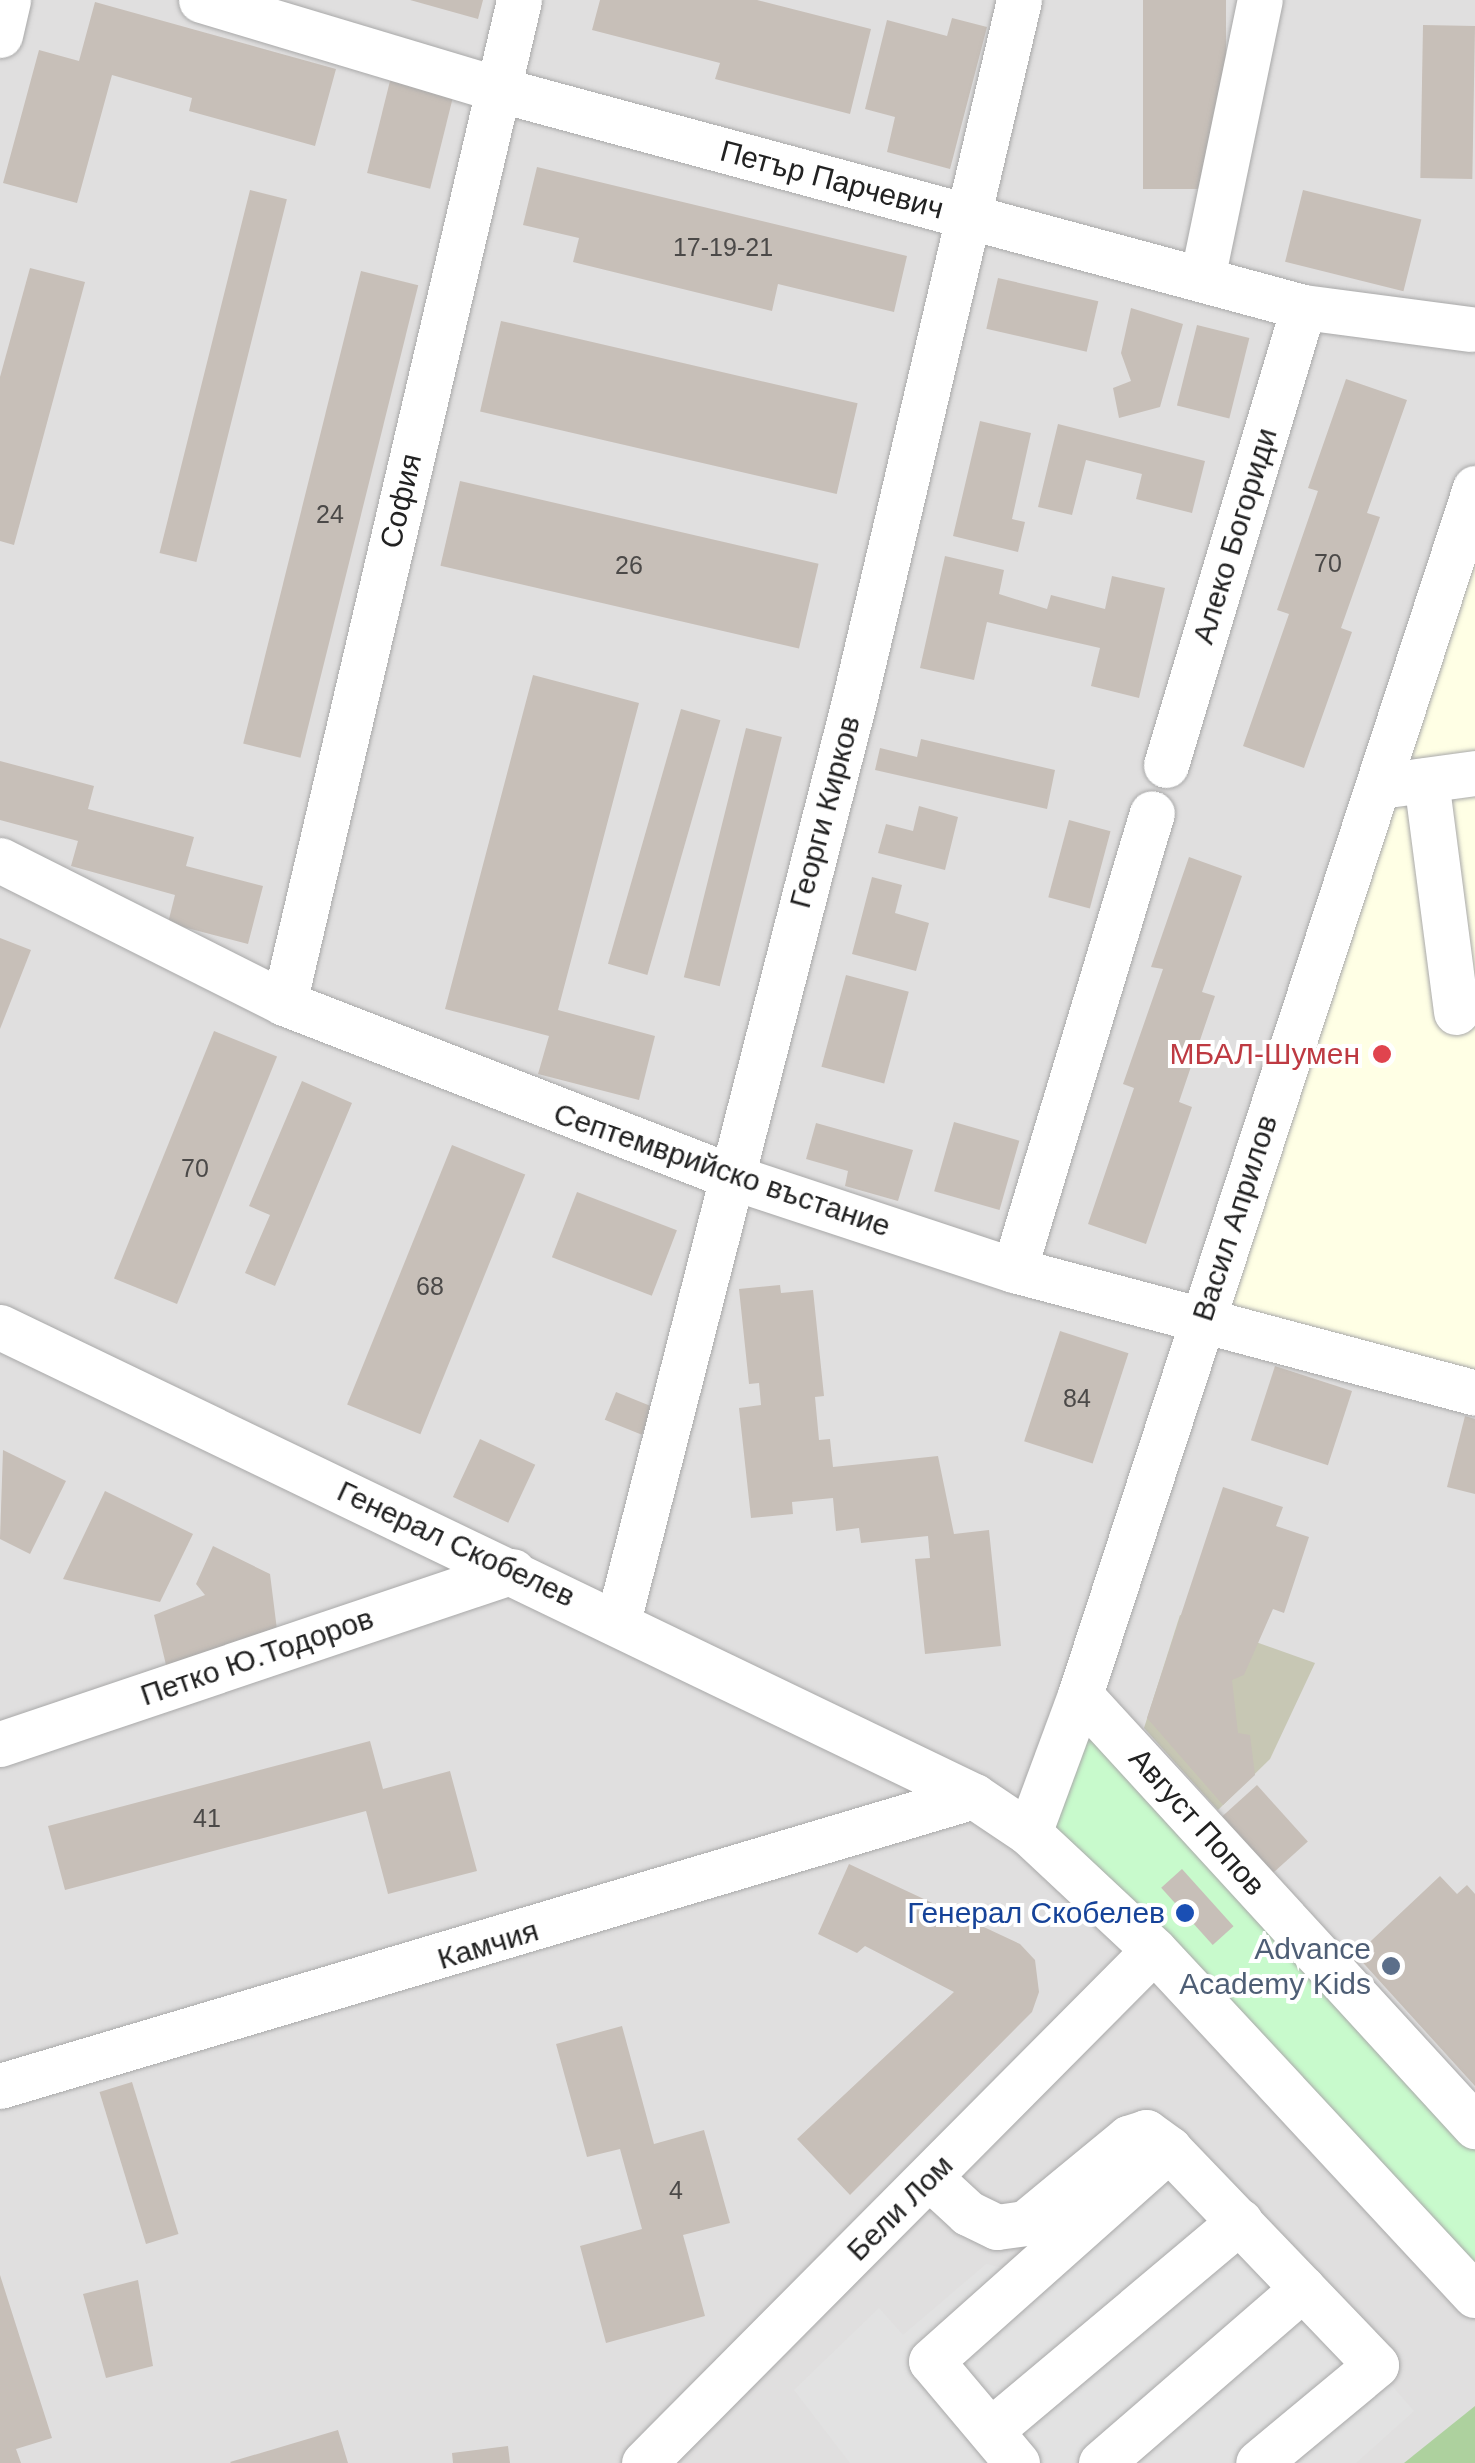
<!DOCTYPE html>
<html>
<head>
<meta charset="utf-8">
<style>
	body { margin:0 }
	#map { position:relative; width:1475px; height:2463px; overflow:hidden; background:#f2efe9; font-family:Arial,sans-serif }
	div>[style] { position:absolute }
	.residential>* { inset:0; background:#e0dfdf; transform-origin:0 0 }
	.education>* { inset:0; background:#ffffe5 }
	.construction>* { inset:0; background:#c7c7b4 }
	.forest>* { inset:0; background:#add19e }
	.park>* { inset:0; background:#c8facc }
	.parking>* { inset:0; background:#e2e2e2 }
	.building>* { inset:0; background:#c7bfb8; transform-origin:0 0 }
	.roads { filter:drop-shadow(0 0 2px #a9a9a9) drop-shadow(0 0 2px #a9a9a9) }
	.minor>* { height:45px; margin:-22.5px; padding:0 22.5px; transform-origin:22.5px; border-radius:22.5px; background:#fff }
	.dots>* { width:28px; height:28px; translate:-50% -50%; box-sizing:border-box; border:5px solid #fff; border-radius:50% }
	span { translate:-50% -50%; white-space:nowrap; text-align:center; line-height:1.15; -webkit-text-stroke:8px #fff; paint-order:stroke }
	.number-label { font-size:25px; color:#4b4948 }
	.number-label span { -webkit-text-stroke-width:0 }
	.street-label { font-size:30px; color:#222 }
	.health-label { font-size:30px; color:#be3a42 }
	.right { translate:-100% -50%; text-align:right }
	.transit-label { font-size:30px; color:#164399 }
	.service-label { font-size:30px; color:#4e5e75 }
</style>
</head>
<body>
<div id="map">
	<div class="residential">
		<i style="left:0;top:0;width:1475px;height:2463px"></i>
	</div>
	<div class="education">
		<i style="clip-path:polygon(1475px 482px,1475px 1393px,1200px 1321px)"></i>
	</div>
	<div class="construction">
		<i style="clip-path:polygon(1180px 1615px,1315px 1663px,1270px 1759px,1218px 1810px,1144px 1728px)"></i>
	</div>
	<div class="forest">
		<i style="clip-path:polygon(1475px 2406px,1475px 2463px,1404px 2463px)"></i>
	</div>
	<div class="park">
		<i style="clip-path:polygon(1080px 1695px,1475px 2126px,1475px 2295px,1029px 1833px)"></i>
	</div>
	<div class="parking">
		<i style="clip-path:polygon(1171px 2133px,1414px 2411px,1356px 2463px,850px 2463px,794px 2390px,879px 2308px,903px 2335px,986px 2264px,1012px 2270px)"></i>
	</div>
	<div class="building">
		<i style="clip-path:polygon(410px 0,483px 0,478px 19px)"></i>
		<i style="clip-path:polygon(600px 0,757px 0,871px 29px,850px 114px,715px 79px,720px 63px,592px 30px)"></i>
		<i style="left:1143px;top:0;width:83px;height:189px"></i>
		<i style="clip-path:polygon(95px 2px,336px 69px,315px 146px,189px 111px,192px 98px,112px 75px,77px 203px,3px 183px,39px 50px,79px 61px)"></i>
		<i style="clip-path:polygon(952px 18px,987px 27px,950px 169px,887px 152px,895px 117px,865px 109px,887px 20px,947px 36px)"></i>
		<i style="left:1423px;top:25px;width:52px;height:153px;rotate:1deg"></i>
		<i style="left:392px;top:73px;width:65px;height:103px;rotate:14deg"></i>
		<i style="clip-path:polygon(537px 167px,907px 256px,894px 312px,778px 284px,772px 311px,573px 262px,579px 238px,523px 225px)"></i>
		<i style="left:250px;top:190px;width:38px;height:374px;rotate:14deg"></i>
		<i style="left:1303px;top:190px;width:122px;height:74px;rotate:14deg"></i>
		<i style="clip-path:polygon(30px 268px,85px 282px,14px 545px,0 541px,0 377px)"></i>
		<i style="left:361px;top:271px;width:59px;height:487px;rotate:14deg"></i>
		<i style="left:998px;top:278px;width:103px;height:52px;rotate:13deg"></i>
		<i style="clip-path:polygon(1131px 308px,1183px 324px,1160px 407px,1119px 418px,1113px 388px,1131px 381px,1121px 353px)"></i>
		<i style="left:501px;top:321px;width:366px;height:93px;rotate:13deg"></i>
		<i style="left:1197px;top:325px;width:54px;height:83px;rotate:14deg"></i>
		<i style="clip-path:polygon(1346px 379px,1407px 400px,1367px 513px,1380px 517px,1341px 628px,1352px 632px,1304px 768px,1243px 746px,1289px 614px,1277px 610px,1318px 491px,1308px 488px)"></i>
		<i style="clip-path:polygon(980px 421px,1031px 433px,1012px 519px,1025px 522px,1018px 552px,953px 536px)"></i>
		<i style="clip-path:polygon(1058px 424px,1205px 461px,1192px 513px,1136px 499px,1142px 474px,1086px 460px,1072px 515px,1038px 507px)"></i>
		<i style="left:460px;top:481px;width:368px;height:87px;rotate:13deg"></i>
		<i style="clip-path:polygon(945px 556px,1004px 570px,999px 594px,1047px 609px,1051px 595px,1105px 609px,1112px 576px,1165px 588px,1139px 698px,1091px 686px,1100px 648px,987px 622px,974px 680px,920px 668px)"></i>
		<i style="clip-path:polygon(533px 675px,639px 703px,558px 1010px,655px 1036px,639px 1100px,538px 1074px,549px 1036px,445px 1009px)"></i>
		<i style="left:681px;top:709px;width:41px;height:265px;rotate:16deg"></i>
		<i style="left:746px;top:728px;width:37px;height:257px;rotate:14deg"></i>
		<i style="clip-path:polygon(921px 739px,1055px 770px,1047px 809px,875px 770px,880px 748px,917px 757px)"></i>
		<i style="clip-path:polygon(0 761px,94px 786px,88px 809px,194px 837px,186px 866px,263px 886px,248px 944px,168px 923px,175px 895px,71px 866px,78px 841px,0 820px)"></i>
		<i style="clip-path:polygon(919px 806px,958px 817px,945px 870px,878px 853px,886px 824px,913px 831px)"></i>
		<i style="left:1069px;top:820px;width:43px;height:80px;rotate:15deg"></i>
		<i style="clip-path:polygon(1189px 857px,1242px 876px,1202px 992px,1215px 996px,1179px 1102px,1192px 1107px,1146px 1244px,1088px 1224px,1134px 1088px,1123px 1084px,1163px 969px,1151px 967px)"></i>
		<i style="clip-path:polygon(872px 877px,902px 885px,895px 913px,929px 923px,916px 971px,852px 954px)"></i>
		<i style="clip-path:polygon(0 938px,31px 950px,0 1029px)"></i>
		<i style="left:846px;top:975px;width:65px;height:95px;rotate:15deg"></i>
		<i style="left:214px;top:1031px;width:68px;height:267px;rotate:22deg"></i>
		<i style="clip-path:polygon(302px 1081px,352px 1103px,275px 1286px,245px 1273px,270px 1215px,249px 1206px)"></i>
		<i style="left:954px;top:1122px;width:68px;height:72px;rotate:16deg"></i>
		<i style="clip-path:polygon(816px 1123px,913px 1150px,898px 1201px,845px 1186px,848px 1171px,806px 1159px)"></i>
		<i style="left:452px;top:1145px;width:79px;height:280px;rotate:22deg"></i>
		<i style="left:577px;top:1192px;width:107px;height:70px;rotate:21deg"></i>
		<i style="clip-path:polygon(780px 1285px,781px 1293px,813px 1290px,824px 1396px,815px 1397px,819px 1440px,830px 1439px,833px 1467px,938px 1456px,954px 1534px,989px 1530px,1001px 1646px,925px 1654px,915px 1559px,930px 1558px,928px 1536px,861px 1543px,859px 1528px,836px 1531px,833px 1498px,792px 1502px,793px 1514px,751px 1518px,739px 1408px,761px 1405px,759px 1383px,749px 1384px,739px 1289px)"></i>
		<i style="left:1060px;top:1331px;width:72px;height:116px;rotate:18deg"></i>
		<i style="left:1275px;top:1366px;width:81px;height:78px;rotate:18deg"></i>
		<i style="left:616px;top:1392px;width:40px;height:30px;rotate:22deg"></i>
		<i style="clip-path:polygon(1465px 1416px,1475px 1419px,1475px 1494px,1447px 1487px)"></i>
		<i style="left:480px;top:1439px;width:61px;height:64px;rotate:25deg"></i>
		<i style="clip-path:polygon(3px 1450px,66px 1481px,30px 1554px,0 1539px)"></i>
		<i style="clip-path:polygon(1223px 1487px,1283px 1507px,1276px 1526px,1309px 1537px,1284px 1613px,1273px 1609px,1244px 1675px,1232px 1680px,1238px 1733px,1250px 1735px,1255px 1775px,1223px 1805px,1147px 1718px)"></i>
		<i style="clip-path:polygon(105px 1491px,193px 1534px,160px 1602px,63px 1579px)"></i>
		<i style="clip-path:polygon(213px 1546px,270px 1574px,277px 1630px,167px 1669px,154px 1615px,205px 1595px,196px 1584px)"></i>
		<i style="clip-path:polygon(370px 1741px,383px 1789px,450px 1771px,477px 1871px,388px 1894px,366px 1811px,65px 1890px,48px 1826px)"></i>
		<i style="left:1257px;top:1785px;width:76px;height:47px;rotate:48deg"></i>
		<i style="clip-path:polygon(849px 1864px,1020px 1944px,1035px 1960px,1039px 1992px,1032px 2012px,850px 2195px,797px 2139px,954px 1992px,865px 1946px,857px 1953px,818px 1934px)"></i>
		<i style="left:1182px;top:1869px;width:77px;height:28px;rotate:48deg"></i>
		<i style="clip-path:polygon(1440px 1876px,1457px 1894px,1467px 1885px,1475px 1894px,1475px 2086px,1356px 1955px)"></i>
		<i style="clip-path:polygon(622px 2026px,654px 2144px,704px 2130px,730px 2223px,683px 2235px,705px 2316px,606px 2343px,580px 2246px,642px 2229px,620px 2149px,587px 2157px,556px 2044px)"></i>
		<i style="left:132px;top:2082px;width:159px;height:34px;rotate:73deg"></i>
		<i style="clip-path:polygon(0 2275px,52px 2438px,16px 2449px,21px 2463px,0 2463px)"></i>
		<i style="clip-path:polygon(138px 2280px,153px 2366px,106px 2378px,83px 2294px)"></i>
		<i style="clip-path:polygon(338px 2430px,348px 2463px,231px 2463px,230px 2462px)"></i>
		<i style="clip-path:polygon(508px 2446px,510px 2463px,453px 2463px,452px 2453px)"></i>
	</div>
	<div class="roads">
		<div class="minor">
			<i style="left:201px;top:0;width:309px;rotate:16.7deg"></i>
			<i style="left:497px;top:89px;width:835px;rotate:15.13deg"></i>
			<i style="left:1303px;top:307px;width:169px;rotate:7.5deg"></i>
			<i style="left:0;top:35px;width:36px;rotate:-77deg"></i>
			<i style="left:1202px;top:279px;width:285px;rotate:-78.3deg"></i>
			<i style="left:1166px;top:765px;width:478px;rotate:-73.3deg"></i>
			<i style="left:1426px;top:780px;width:234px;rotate:82.6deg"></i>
			<i style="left:1395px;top:784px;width:81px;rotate:-7.8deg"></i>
			<i style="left:0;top:860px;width:318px;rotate:26.7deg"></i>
			<i style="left:284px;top:1003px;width:477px;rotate:21.2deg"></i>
			<i style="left:729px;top:1176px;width:300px;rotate:18.3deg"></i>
			<i style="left:1014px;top:1270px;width:477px;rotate:14.9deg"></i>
			<i style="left:284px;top:1003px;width:1030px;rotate:-76.81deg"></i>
			<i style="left:1014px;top:1270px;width:477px;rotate:-73.2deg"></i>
			<i style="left:0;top:1327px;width:1081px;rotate:25.71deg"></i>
			<i style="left:974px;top:1796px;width:66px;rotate:33.9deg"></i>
			<i style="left:1029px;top:1833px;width:171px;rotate:43.1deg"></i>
			<i style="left:1154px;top:1950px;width:471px;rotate:47.1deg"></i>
			<i style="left:618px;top:1621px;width:949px;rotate:-75.6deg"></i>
			<i style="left:854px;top:702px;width:721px;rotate:-76.77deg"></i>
			<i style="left:1080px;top:1695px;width:585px;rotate:47.5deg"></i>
			<i style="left:0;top:1744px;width:541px;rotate:-18.64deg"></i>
			<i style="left:1029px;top:1833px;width:147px;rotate:-69.7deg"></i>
			<i style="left:1080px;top:1695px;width:1270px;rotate:-71.88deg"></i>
			<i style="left:0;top:2086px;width:1016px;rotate:-16.58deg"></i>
			<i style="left:930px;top:2178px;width:52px;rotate:42.6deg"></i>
			<i style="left:968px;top:2213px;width:32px;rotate:26deg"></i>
			<i style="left:997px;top:2227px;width:28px;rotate:-8deg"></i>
			<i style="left:1025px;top:2223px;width:134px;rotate:-39.5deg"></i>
			<i style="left:1128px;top:2138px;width:19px;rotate:-18deg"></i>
			<i style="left:1146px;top:2132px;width:29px;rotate:36deg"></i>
			<i style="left:991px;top:2430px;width:325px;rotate:-40deg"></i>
			<i style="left:644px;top:2463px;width:723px;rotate:-45.17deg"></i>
			<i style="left:1017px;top:2463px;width:133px;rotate:-130.1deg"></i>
			<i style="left:931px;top:2361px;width:319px;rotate:-41.7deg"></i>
			<i style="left:1169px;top:2149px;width:299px;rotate:46.2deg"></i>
			<i style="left:1376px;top:2365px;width:153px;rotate:140.3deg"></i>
			<i style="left:1101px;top:2463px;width:267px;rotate:-40.9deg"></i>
		</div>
	</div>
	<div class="dots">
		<i style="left:1382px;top:1054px;background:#e0444e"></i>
		<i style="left:1185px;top:1913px;background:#1a4fb4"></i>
		<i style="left:1391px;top:1966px;background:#5c6f8a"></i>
	</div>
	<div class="number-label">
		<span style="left:723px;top:247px">17-19-21</span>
		<span style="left:330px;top:514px">24</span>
		<span style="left:1328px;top:563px">70</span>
		<span style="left:629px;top:565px">26</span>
		<span style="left:195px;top:1168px">70</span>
		<span style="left:430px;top:1286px">68</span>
		<span style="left:1077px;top:1398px">84</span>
		<span style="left:207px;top:1818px">41</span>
		<span style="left:676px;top:2190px">4</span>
	</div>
	<div class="street-label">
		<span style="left:832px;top:180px;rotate:15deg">Петър Парчевич</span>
		<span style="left:401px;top:501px;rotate:-77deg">София</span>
		<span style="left:1235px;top:536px;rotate:-73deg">Алеко Богориди</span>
		<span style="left:825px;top:812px;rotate:-75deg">Георги Кирков</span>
		<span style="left:722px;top:1170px;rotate:19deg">Септемврийско въстание</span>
		<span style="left:1235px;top:1218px;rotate:-72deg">Васил Априлов</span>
		<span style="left:456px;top:1544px;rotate:25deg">Генерал Скобелев</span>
		<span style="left:257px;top:1657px;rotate:-19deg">Петко Ю.Тодоров</span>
		<span style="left:1197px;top:1822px;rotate:48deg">Август Попов</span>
		<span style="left:488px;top:1945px;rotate:-17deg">Камчия</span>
		<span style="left:900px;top:2208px;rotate:-45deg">Бели Лом</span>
	</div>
	<div class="health-label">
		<span class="right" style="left:1360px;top:1054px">МБАЛ-Шумен</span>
	</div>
	<div class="transit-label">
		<span class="right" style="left:1165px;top:1913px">Генерал Скобелев</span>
	</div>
	<div class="service-label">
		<span class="right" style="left:1371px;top:1966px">Advance<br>Academy Kids</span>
	</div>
</div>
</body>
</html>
